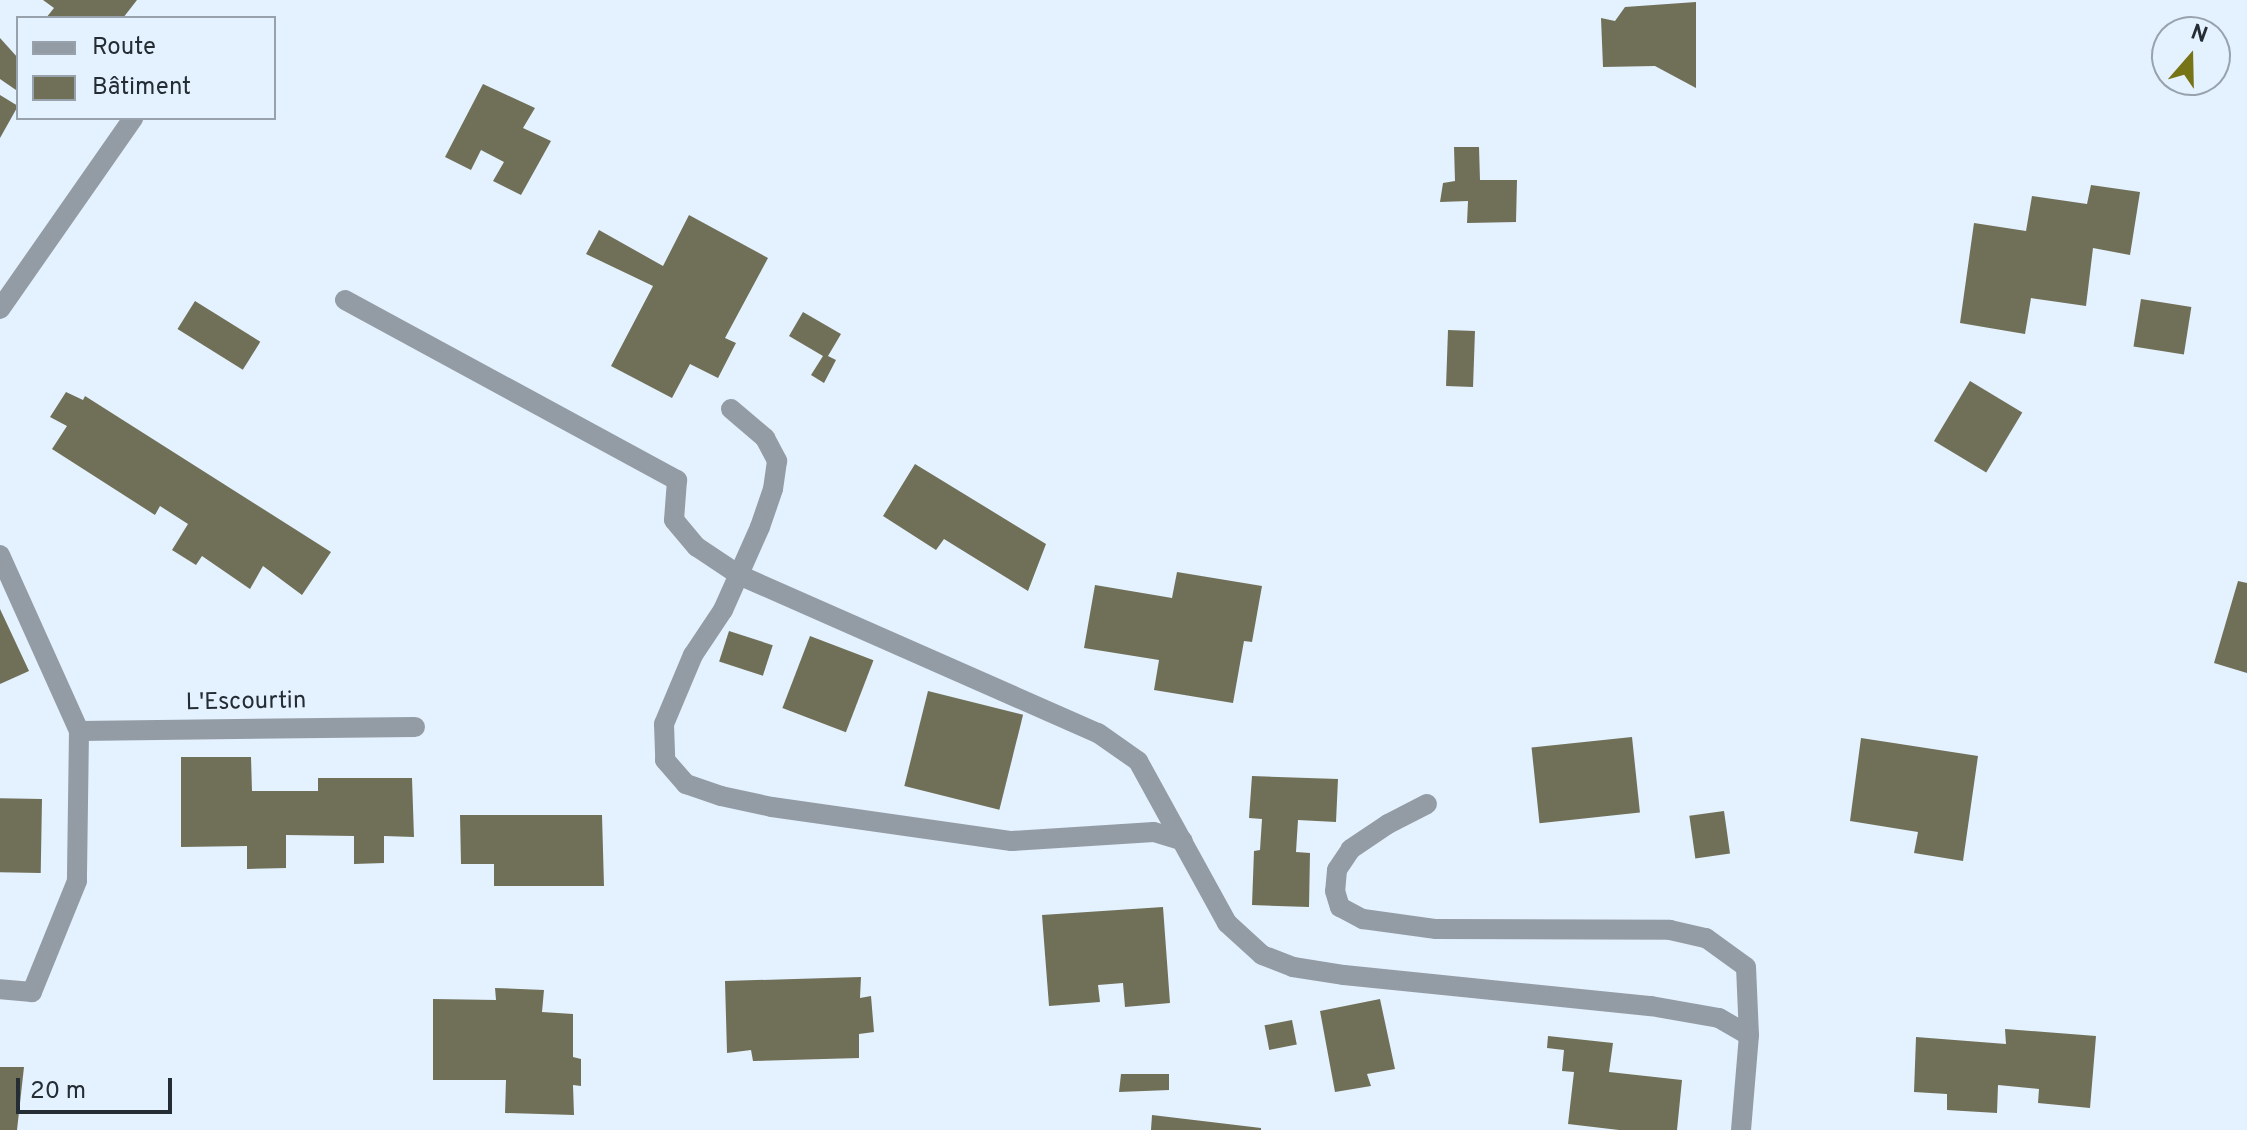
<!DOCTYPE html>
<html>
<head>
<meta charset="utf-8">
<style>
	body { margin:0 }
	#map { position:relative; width:2247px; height:1130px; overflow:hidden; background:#e4f1fe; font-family:Overpass,sans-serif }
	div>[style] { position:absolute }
	.building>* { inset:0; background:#707058; transform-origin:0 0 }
	.street>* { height:20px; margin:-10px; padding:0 10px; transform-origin:10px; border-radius:10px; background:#939ca5 }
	span { translate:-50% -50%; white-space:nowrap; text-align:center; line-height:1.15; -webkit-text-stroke:8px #e4f1fe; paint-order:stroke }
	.street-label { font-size:24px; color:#242c34 }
	.legend { position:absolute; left:16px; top:16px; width:260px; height:104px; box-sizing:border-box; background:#e4f1fe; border:2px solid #97a2ad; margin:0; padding:10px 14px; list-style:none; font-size:24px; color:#242c34 }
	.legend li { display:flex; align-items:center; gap:16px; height:40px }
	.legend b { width:40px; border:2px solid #97a2ad }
	.north { position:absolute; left:2151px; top:16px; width:80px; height:80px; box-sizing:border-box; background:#e4f1fe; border:2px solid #97a2ad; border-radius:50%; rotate:20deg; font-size:22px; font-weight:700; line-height:32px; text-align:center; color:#242c34 }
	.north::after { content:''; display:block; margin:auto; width:28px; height:36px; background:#777418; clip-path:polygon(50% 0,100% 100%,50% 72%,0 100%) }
	.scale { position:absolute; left:16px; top:1078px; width:156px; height:36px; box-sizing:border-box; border:4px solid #242c34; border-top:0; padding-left:10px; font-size:24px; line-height:28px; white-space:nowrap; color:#242c34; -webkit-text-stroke:6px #e4f1fe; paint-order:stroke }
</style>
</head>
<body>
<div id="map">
	<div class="building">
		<i style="clip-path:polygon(43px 0,137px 0,123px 18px,46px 18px,54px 8px)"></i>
		<i style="clip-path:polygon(1696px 2px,1696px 88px,1655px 66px,1603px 67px,1601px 18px,1615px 21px,1625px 7px)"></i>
		<i style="clip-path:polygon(0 38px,18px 58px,16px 90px,0 79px)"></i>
		<i style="clip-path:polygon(483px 84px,535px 108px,523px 128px,551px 141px,521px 195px,493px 181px,504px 162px,481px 150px,471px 170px,445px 157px)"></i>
		<i style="clip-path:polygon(0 95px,18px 106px,0 138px)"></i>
		<i style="clip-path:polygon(1454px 147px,1479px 147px,1480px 180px,1517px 180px,1516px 222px,1467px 223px,1468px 201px,1440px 202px,1443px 183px,1455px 181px)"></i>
		<i style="clip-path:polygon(2091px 185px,2140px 192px,2130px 255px,2093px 248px,2086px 306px,2031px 298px,2025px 334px,1960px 323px,1974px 223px,2026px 231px,2032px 196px,2087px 204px)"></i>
		<i style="clip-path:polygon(689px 215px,768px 258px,725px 338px,736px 343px,718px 378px,690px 364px,672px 398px,611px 366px,653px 286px,586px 254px,599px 230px,663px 266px)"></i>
		<i style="left:2141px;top:299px;width:51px;height:48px;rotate:9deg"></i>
		<i style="left:195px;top:301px;width:77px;height:33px;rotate:32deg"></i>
		<i style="clip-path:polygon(803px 312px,841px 334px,828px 356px,836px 360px,824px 383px,811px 375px,823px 356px,789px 336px)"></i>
		<i style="left:1448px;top:330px;width:27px;height:56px;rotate:2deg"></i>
		<i style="left:1970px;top:381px;width:61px;height:70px;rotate:31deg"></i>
		<i style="clip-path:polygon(66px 392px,83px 400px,85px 396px,331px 552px,302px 595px,263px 566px,250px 589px,202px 556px,196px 565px,172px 550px,188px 524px,160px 506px,155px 515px,52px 449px,67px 426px,50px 417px)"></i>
		<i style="clip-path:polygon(915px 464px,1046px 544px,1028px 591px,944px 539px,936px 550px,883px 516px)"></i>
		<i style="clip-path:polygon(1177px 572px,1262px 586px,1252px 642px,1244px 641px,1233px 703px,1154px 690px,1159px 660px,1084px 648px,1095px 585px,1172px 598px)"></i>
		<i style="clip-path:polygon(2238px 581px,2247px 583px,2247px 673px,2214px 663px)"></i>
		<i style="clip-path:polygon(0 609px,29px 671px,0 684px)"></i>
		<i style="left:729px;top:631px;width:46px;height:32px;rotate:18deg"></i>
		<i style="left:810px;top:636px;width:68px;height:77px;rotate:21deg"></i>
		<i style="left:928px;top:691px;width:98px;height:98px;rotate:14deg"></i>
		<i style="left:1632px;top:737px;width:76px;height:101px;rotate:84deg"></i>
		<i style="clip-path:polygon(1861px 738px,1978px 756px,1963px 861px,1914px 853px,1918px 832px,1850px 821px)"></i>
		<i style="clip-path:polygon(181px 757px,251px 757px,252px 791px,318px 791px,318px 778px,412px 778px,414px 837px,384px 836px,384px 863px,354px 864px,354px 836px,286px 835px,286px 868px,247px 869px,247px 846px,181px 847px)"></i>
		<i style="clip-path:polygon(1252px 776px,1338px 779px,1336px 822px,1298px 820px,1296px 852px,1310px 853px,1309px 907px,1252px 905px,1254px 851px,1260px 850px,1262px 819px,1249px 818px)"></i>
		<i style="left:42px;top:799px;width:74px;height:42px;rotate:91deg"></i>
		<i style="left:1724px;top:811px;width:43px;height:35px;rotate:82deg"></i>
		<i style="clip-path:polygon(460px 815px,602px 815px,604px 886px,494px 886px,494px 864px,461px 864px)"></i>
		<i style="clip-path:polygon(1163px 907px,1170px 1003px,1125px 1007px,1123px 983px,1098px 985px,1100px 1002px,1049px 1006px,1042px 915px)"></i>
		<i style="clip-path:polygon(861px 977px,860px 998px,871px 996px,874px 1032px,859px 1034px,859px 1058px,753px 1061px,751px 1050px,727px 1053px,725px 981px)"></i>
		<i style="clip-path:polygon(495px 988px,544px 990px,542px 1012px,573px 1014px,573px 1057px,581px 1059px,581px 1086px,573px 1085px,574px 1115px,505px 1113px,506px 1080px,433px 1080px,433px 999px,496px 1000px)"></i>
		<i style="clip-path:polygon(1380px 999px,1395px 1069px,1367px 1074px,1371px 1086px,1335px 1092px,1320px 1011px)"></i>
		<i style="left:1292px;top:1020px;width:25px;height:28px;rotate:79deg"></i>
		<i style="clip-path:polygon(2005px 1029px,2096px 1036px,2090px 1108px,2038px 1103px,2039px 1089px,1998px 1085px,1997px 1113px,1947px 1110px,1947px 1094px,1914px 1092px,1916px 1037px,2006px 1044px)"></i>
		<i style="clip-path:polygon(1548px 1036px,1613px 1043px,1609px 1072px,1682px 1080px,1677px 1130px,1619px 1130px,1568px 1124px,1574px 1072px,1562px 1071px,1564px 1050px,1547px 1048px)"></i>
		<i style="clip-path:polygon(0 1067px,24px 1067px,17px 1130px,0 1130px)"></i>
		<i style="clip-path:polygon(1121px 1074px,1169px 1074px,1169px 1090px,1119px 1092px)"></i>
		<i style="clip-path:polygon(1152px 1115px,1261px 1128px,1261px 1130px,1151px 1130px)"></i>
	</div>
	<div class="street">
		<i style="left:345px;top:300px;width:378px;rotate:28.5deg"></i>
		<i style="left:677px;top:480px;width:40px;rotate:94.3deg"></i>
		<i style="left:674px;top:520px;width:35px;rotate:50deg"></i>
		<i style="left:697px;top:547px;width:50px;rotate:33.7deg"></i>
		<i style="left:739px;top:575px;width:392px;rotate:23.8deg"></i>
		<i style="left:1098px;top:733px;width:49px;rotate:35deg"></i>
		<i style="left:1138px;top:761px;width:185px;rotate:61.2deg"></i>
		<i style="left:1227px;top:923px;width:47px;rotate:42.4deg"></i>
		<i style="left:1262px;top:955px;width:33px;rotate:21deg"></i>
		<i style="left:1293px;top:967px;width:52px;rotate:8.9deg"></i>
		<i style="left:1344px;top:975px;width:309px;rotate:5.8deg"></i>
		<i style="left:1651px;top:1006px;width:69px;rotate:10deg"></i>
		<i style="left:1719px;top:1018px;width:34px;rotate:30deg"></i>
		<i style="left:1749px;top:1035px;width:95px;rotate:94.8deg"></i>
		<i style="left:0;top:309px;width:233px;rotate:-55.1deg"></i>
		<i style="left:731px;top:409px;width:45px;rotate:40.5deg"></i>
		<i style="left:765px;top:438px;width:26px;rotate:62deg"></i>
		<i style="left:777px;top:461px;width:28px;rotate:98deg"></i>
		<i style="left:773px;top:489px;width:40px;rotate:108.9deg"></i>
		<i style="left:760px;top:527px;width:91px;rotate:114deg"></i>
		<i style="left:723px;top:610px;width:54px;rotate:123.7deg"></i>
		<i style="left:693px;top:655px;width:75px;rotate:112.8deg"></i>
		<i style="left:664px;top:724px;width:36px;rotate:88deg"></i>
		<i style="left:665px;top:760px;width:32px;rotate:49deg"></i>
		<i style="left:686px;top:784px;width:37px;rotate:19deg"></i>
		<i style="left:721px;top:796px;width:52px;rotate:12.2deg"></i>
		<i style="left:772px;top:807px;width:242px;rotate:8.1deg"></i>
		<i style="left:1012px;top:841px;width:142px;rotate:-3.6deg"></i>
		<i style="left:1154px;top:832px;width:30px;rotate:17deg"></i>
		<i style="left:0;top:555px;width:193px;rotate:65.8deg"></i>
		<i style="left:79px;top:731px;width:150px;rotate:90.8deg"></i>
		<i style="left:77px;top:881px;width:120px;rotate:112.1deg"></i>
		<i style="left:32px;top:992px;width:32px;rotate:-175deg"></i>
		<i style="left:79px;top:731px;width:336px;rotate:-0.7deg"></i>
		<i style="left:1427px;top:804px;width:44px;rotate:152.9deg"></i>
		<i style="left:1388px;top:824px;width:45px;rotate:146deg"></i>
		<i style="left:1351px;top:849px;width:25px;rotate:124deg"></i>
		<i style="left:1337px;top:870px;width:21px;rotate:95deg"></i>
		<i style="left:1335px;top:891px;width:17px;rotate:73deg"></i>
		<i style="left:1340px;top:907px;width:26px;rotate:28deg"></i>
		<i style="left:1363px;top:919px;width:74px;rotate:7.8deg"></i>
		<i style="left:1436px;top:929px;width:234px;rotate:0.2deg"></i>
		<i style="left:1670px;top:930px;width:37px;rotate:13deg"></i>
		<i style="left:1706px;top:938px;width:49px;rotate:35.9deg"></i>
		<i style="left:1746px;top:967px;width:68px;rotate:87.5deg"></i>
	</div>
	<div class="street-label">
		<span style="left:246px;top:703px;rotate:-1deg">L'Escourtin</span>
	</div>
	<ul class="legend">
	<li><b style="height:10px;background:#939ca5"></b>Route</li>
	<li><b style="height:22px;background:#707058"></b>Bâtiment</li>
	</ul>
	<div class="north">N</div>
	<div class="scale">20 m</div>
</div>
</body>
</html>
